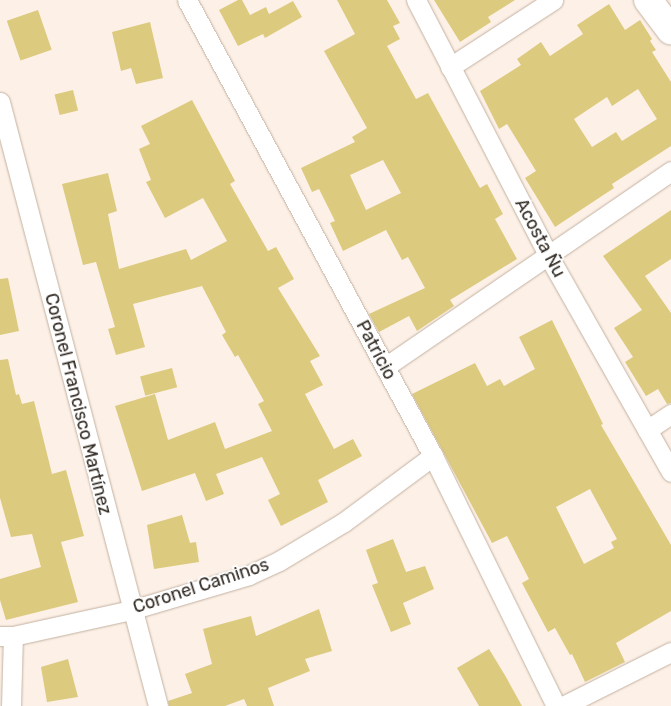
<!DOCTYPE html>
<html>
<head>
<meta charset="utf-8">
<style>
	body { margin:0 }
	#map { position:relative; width:671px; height:706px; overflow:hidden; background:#fdf1e7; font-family:Rubik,sans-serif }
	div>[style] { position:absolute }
	.building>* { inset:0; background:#dcca7e; transform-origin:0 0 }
	.roads { filter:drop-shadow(0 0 1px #c3b1a1) drop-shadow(0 0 1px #c3b1a1) }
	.street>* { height:19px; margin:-9.5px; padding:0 9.5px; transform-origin:9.5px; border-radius:9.5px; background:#fff }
	.secondary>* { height:28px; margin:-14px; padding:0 14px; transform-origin:14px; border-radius:14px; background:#fff }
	span { translate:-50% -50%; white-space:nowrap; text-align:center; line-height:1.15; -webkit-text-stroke:4px #fff; paint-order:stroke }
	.street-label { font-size:18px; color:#302922 }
</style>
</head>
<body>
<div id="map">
	<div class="building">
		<i style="clip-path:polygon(238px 0,242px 0,250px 15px,266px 7px,269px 14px,293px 1px,302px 17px,265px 38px,263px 34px,238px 46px,219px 10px)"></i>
		<i style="clip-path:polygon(evenodd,337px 0,387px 0,400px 23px,393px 26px,400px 39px,387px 46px,416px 99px,428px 93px,480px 188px,487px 184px,503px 214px,495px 219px,517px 259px,450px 300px,454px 306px,417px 331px,409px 316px,379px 332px,369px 314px,425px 288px,408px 257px,402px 260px,386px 230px,343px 251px,330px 223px,335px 221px,319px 189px,312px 192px,301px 168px,355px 142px,352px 137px,367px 128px,324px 51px,355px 34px,337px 0,383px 160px,401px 193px,366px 210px,350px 175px,383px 160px)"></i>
		<i style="clip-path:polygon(434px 0,515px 0,488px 17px,491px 22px,460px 42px)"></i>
		<i style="clip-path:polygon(evenodd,609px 4px,625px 30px,640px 20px,652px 39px,650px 41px,656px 50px,652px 52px,671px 82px,671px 146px,612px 184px,614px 188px,555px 227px,525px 178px,536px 171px,507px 124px,499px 129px,480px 91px,521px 65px,517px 59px,541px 42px,550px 56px,583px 34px,577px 25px,609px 4px,638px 89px,657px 119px,622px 141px,616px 132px,592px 147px,574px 119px,607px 97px,612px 106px,638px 89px)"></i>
		<i style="left:38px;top:10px;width:42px;height:33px;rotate:71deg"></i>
		<i style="clip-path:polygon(150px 22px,163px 78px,136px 84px,131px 68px,121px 71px,112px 32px)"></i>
		<i style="left:73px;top:90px;width:21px;height:19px;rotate:76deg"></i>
		<i style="clip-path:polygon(192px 100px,235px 181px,230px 184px,268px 251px,276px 247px,294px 279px,278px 288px,320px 356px,310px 361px,323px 385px,305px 394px,334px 449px,353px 439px,362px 456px,318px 480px,328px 502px,281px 526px,268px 500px,280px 494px,262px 457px,216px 474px,224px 494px,206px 501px,195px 473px,142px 491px,115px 406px,155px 394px,168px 440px,215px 422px,225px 449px,272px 431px,258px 404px,264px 401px,238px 355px,235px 357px,222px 335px,226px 332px,202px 286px,133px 304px,145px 347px,116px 355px,108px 329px,115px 327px,96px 262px,83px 265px,62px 184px,108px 173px,117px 211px,108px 214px,119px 269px,186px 249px,191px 260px,227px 241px,203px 198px,165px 218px,146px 182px,151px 180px,139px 149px,150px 144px,141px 126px)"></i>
		<i style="clip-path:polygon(671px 210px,671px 259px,645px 276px,671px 313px,671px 403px,667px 404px,658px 389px,646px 396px,625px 362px,633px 357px,614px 328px,642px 310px,603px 256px)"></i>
		<i style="clip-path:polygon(8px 278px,19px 331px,0 335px,0 279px)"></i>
		<i style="clip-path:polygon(evenodd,552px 320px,603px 424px,601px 425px,671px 545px,671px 611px,616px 643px,625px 662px,585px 682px,572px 654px,570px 655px,555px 628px,548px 632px,522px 583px,529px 579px,507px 536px,492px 543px,412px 394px,475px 363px,487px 386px,500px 379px,504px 386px,535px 369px,519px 337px,552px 320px,590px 489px,617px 539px,611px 542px,614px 548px,584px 564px,556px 507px,590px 489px)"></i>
		<i style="clip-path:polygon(8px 359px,16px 395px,19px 394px,22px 404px,34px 401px,52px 474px,66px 470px,84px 536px,61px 542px,78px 602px,6px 620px,0 600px,0 579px,41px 567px,32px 534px,11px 537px,0 498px,0 360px)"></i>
		<i style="left:172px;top:368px;width:20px;height:33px;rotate:75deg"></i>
		<i style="clip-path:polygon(182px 515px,190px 543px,196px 542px,199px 562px,154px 569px,147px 525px)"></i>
		<i style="clip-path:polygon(393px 539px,406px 572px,425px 566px,434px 589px,403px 603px,411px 624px,391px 632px,372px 585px,378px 583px,366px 550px)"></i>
		<i style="clip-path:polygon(319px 609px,332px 651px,305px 659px,310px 671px,268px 688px,274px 706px,247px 706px,244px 699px,225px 706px,169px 706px,168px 701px,192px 693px,185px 674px,212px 664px,203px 629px,251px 616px,256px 636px)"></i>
		<i style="clip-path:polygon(489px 649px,506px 677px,522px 706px,479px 706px,457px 668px)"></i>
		<i style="clip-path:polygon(68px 659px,78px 697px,47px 702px,41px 667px)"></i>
	</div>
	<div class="roads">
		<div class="street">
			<i style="left:187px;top:0;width:518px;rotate:61.65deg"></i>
			<i style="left:433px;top:456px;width:279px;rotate:63.8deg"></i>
			<i style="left:416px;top:0;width:289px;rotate:62.6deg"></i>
			<i style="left:549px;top:257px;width:247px;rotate:60.4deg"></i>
			<i style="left:450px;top:67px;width:123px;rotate:-33deg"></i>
			<i style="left:0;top:102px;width:624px;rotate:75.34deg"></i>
			<i style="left:385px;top:367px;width:347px;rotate:-34.4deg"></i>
			<i style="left:647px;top:430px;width:29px;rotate:-34deg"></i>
			<i style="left:0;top:636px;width:13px"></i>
			<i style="left:13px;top:636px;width:121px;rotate:-12.4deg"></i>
			<i style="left:131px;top:610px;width:123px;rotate:-16.5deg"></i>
			<i style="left:249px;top:575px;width:33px;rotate:-25deg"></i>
			<i style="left:279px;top:561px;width:76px;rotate:-31deg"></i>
			<i style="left:344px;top:522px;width:111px;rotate:-36.6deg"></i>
			<i style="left:11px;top:706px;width:70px;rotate:-88.4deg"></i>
			<i style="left:563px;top:706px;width:121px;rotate:-26.6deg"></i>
		</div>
		<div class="secondary">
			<i style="left:648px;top:0;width:38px;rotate:53deg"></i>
		</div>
	</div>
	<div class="street-label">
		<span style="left:540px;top:238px;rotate:62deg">Acosta Ñu</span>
		<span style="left:376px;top:350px;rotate:62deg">Patricio</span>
		<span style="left:78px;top:404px;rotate:76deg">Coronel Francisco Martínez</span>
		<span style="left:201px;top:586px;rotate:-18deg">Coronel Caminos</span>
	</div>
</div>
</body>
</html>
